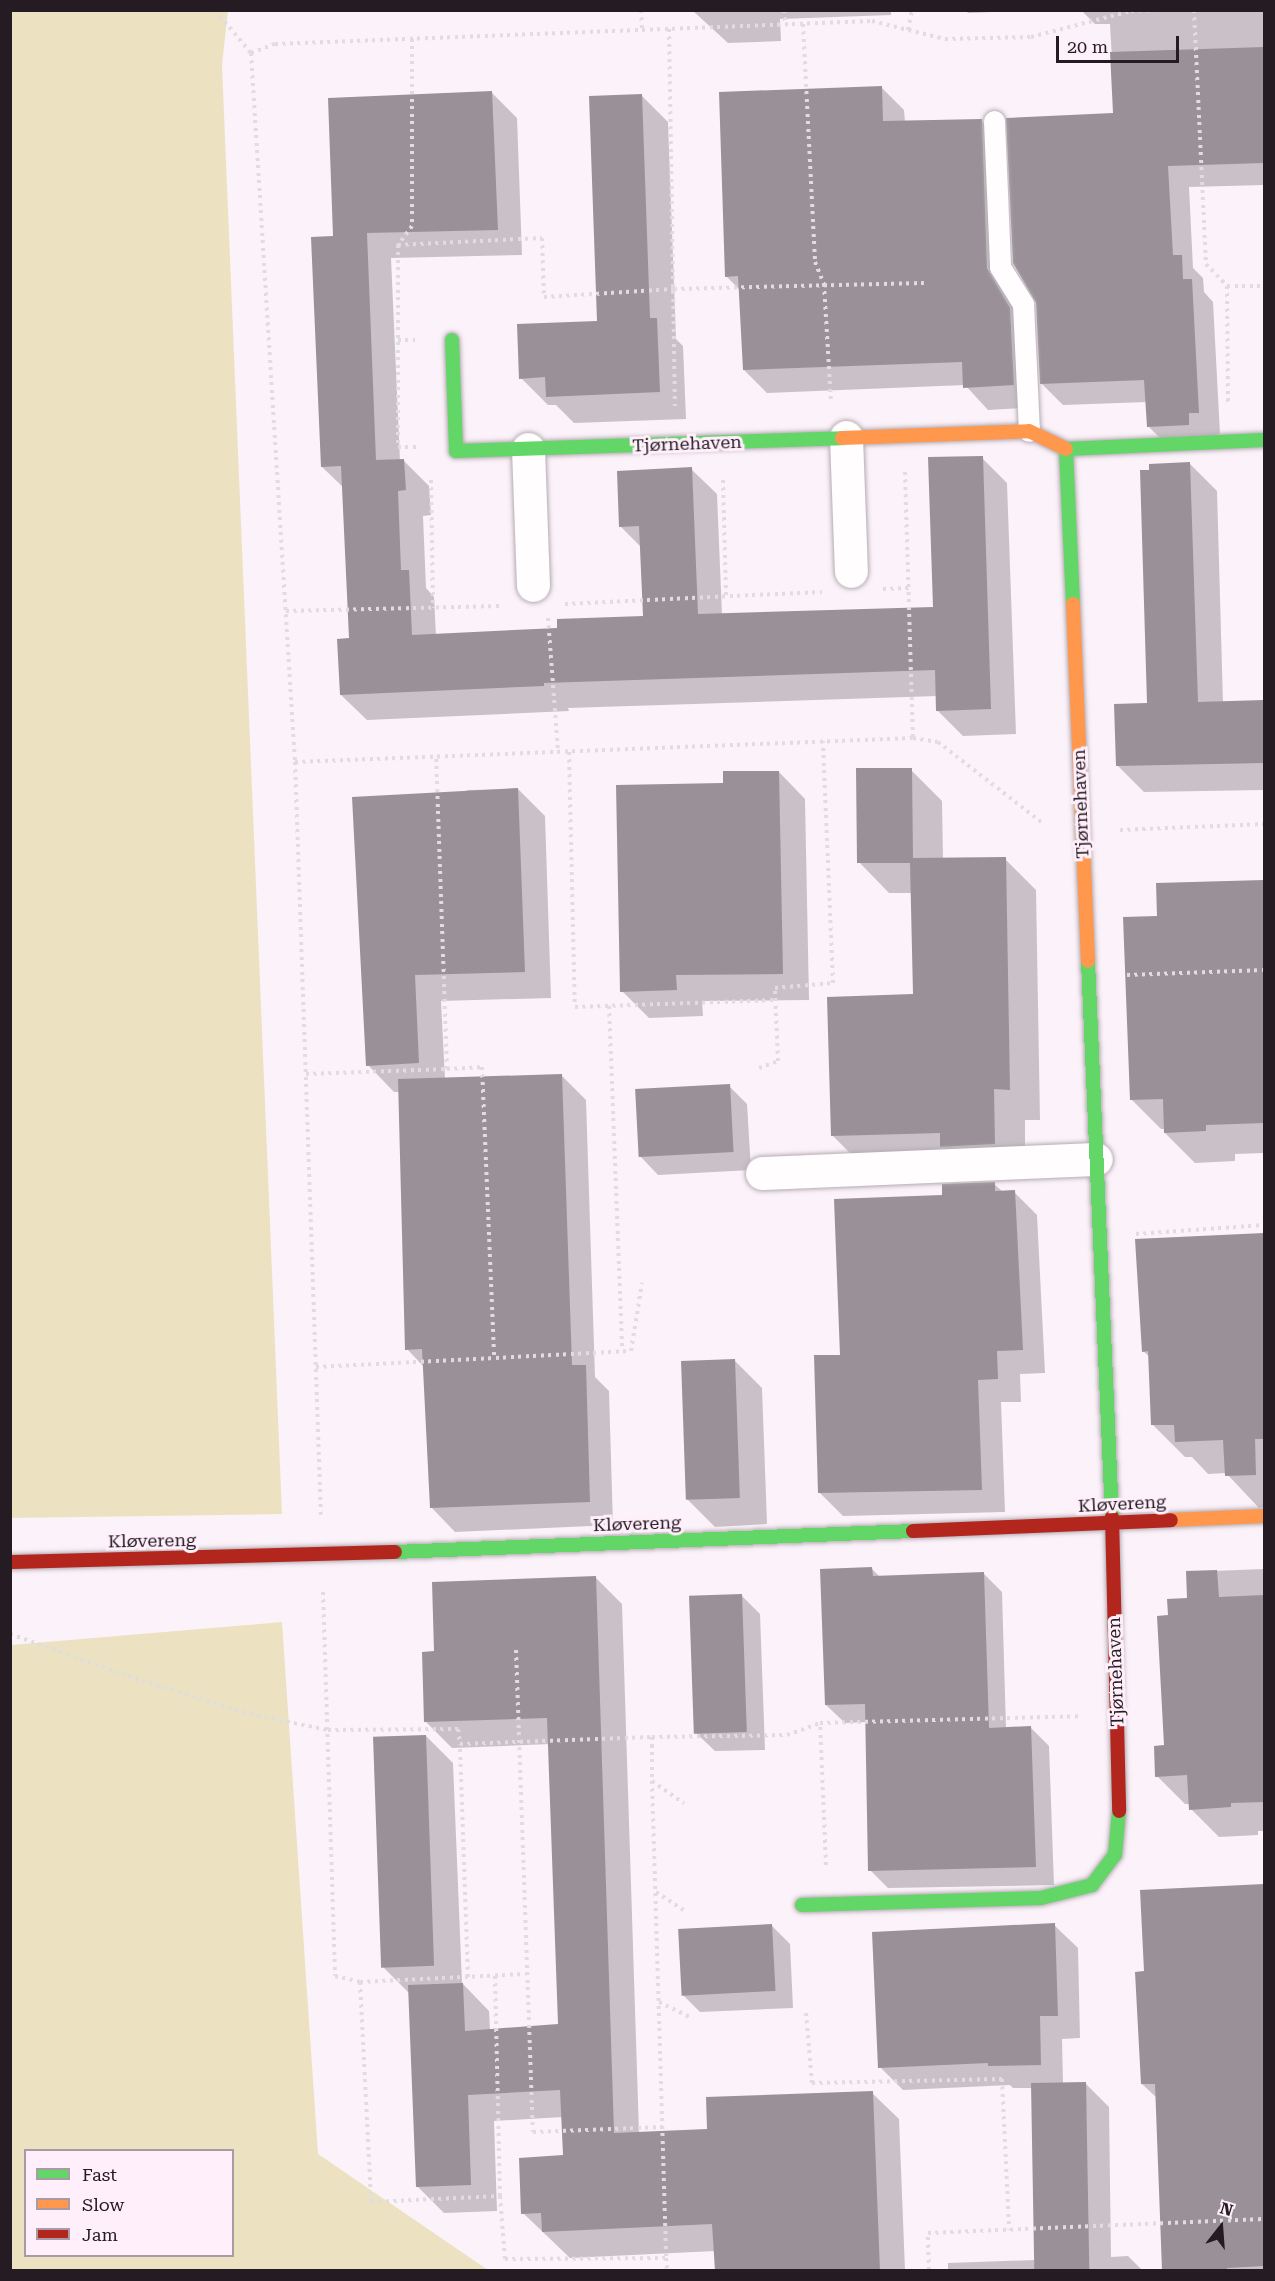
<!DOCTYPE html>
<html>
<head>
<meta charset="utf-8">
<style>
	body { margin:0 }
	#map { position:relative; width:1275px; height:2281px; overflow:hidden; background:#fcf2f9; font-family:"Roboto Serif",serif }
	div>[style] { position:absolute }
	.green>* { inset:0; background:#ece2c1 }
	.shadow>* { inset:0; background:#0003 }
	.building>* { inset:0; background:#999197; transform-origin:0 0 }
	.path>* { height:4px; margin-top:-2px; transform-origin:0; background:repeating-linear-gradient(90deg,#e0dddf 0 3px,transparent 0 7.5px) }
	.roads { filter:drop-shadow(0 0 2px #b5acb3) drop-shadow(0 0 2px #b5acb3) }
	.lane>* { height:21px; margin:-10.5px; padding:0 10.5px; transform-origin:10.5px; border-radius:10.5px; background:#fffdfe }
	.street>* { height:33px; margin:-16.5px; padding:0 16.5px; transform-origin:16.5px; border-radius:16.5px; background:#fffdfe }
	.fast>* { height:14px; margin:-7px; padding:0 7px; transform-origin:7px; border-radius:7px; background:#63d668 }
	.slow>* { height:14px; margin:-7px; padding:0 7px; transform-origin:7px; border-radius:7px; background:#ff974d }
	.jam>* { height:14px; margin:-7px; padding:0 7px; transform-origin:7px; border-radius:7px; background:#b3261e }
	span { translate:-50% -50%; white-space:nowrap; text-align:center; line-height:1.15; -webkit-text-stroke:6px #ffeffb; paint-order:stroke }
	.street-label { font-size:18px; color:#251c23 }
	.frame { position:absolute; inset:0; border:12px solid #251c23; pointer-events:none }
	.legend { position:absolute; left:24px; top:2149px; width:210px; height:108px; box-sizing:border-box; background:#ffeffb; border:2px solid #a89ba5; margin:0; padding:8px 10px; list-style:none; font-size:18px; color:#251c23 }
	.legend li { display:flex; align-items:center; gap:12px; height:30px }
	.legend b { width:30px; border:2px solid #a89ba5 }
	.north { position:absolute; left:1191px; top:2197px; width:60px; height:60px; -webkit-text-stroke:4px #ffeffb; paint-order:stroke; rotate:17deg; font-size:16px; font-weight:700; line-height:24px; text-align:center; color:#251c23 }
	.north::after { content:''; display:block; margin:auto; width:21px; height:27px; background:#251c23; clip-path:polygon(50% 0,100% 100%,50% 72%,0 100%) }
	.scale { position:absolute; left:1056px; top:36px; width:123px; height:27px; box-sizing:border-box; border:3px solid #251c23; border-top:0; padding-left:8px; font-size:18px; line-height:21px; white-space:nowrap; color:#251c23; -webkit-text-stroke:4px #ffeffb; paint-order:stroke }
</style>
</head>
<body>
<div id="map">
	<div class="green">
		<i style="clip-path:polygon(10px 11px,228px 11px,222px 65px,282px 1514px,11px 1518px)"></i>
		<i style="clip-path:polygon(evenodd,282px 1622px,318px 2154px,488px 2270px,11px 2270px,11px 1645px,282px 1622px,26px 2150px,232px 2150px,232px 2256px,26px 2256px,26px 2150px)"></i>
	</div>
	<div class="shadow">
		<i style="clip-path:polygon(692px 10px,891px 10px,891px 15px,780px 19px,781px 41px,728px 43px)"></i>
		<i style="clip-path:polygon(965px 10px,1020px 10px,1020px 11px,968px 13px)"></i>
		<i style="clip-path:polygon(1081px 10px,1264px 10px,1264px 185px,1189px 187px,1193px 268px,1203px 278px,1204px 292px,1213px 302px,1220px 434px,1170px 448px,1148px 426px,1147px 402px,1063px 405px,1041px 383px,1115px 114px,1110px 24px,1095px 24px)"></i>
		<i style="clip-path:polygon(881px 87px,904px 110px,905px 122px,981px 121px,1004px 144px,1010px 292px,1036px 407px,988px 410px,965px 385px,767px 393px,744px 370px,740px 290px,726px 276px)"></i>
		<i style="clip-path:polygon(492px 93px,517px 118px,522px 255px,391px 258px,400px 461px,404px 461px,429px 486px,431px 515px,423px 516px,426px 588px,434px 597px,436px 636px,559px 630px,644px 618px,641px 547px,620px 526px,691px 469px,717px 494px,722px 615px,935px 608px,982px 458px,1007px 483px,1016px 734px,963px 736px,938px 711px,937px 696px,568px 708px,569px 711px,367px 720px,341px 695px,350px 639px,344px 488px,322px 467px,335px 237px)"></i>
		<i style="clip-path:polygon(641px 95px,668px 122px,676px 339px,683px 346px,686px 419px,574px 423px,556px 405px,548px 405px,521px 378px,599px 322px)"></i>
		<i style="clip-path:polygon(1190px 464px,1217px 491px,1223px 703px,1264px 702px,1264px 790px,1144px 792px,1117px 765px,1148px 705px)"></i>
		<i style="clip-path:polygon(911px 770px,942px 801px,943px 859px,1005px 859px,1036px 890px,1040px 1120px,1025px 1120px,1025px 1175px,864px 1167px,833px 1136px,915px 996px,912px 893px,889px 893px,859px 862px)"></i>
		<i style="clip-path:polygon(779px 772px,805px 799px,809px 1000px,702px 1001px,703px 1016px,649px 1018px,622px 991px,725px 784px)"></i>
		<i style="clip-path:polygon(518px 789px,545px 816px,551px 998px,441px 1001px,445px 1079px,562px 1076px,586px 1100px,595px 1377px,609px 1391px,613px 1525px,455px 1532px,431px 1507px,425px 1368px,407px 1349px,399px 1092px,394px 1092px,368px 1065px,467px 790px)"></i>
		<i style="clip-path:polygon(1264px 881px,1264px 1153px,1235px 1154px,1235px 1161px,1195px 1163px,1165px 1133px,1165px 1129px,1161px 1129px,1131px 1099px,1159px 917px,1157px 885px)"></i>
		<i style="clip-path:polygon(729px 1086px,747px 1104px,751px 1170px,658px 1175px,640px 1156px)"></i>
		<i style="clip-path:polygon(994px 1184px,1003px 1192px,1014px 1192px,1037px 1215px,1045px 1373px,1020px 1374px,1021px 1402px,1001px 1402px,1005px 1512px,843px 1516px,820px 1493px,841px 1356px)"></i>
		<i style="clip-path:polygon(1264px 1235px,1264px 1507px,1259px 1508px,1226px 1473px,1208px 1474px,1192px 1457px,1185px 1457px,1153px 1425px,1150px 1357px,1143px 1351px,1137px 1241px)"></i>
		<i style="clip-path:polygon(735px 1361px,762px 1388px,767px 1524px,715px 1527px,688px 1500px)"></i>
		<i style="clip-path:polygon(872px 1569px,880px 1577px,984px 1574px,1002px 1592px,1006px 1729px,1031px 1728px,1049px 1746px,1054px 1885px,888px 1888px,870px 1870px,867px 1722px,845px 1723px,826px 1705px)"></i>
		<i style="clip-path:polygon(1264px 1569px,1264px 1831px,1258px 1831px,1258px 1835px,1219px 1837px,1191px 1809px,1190px 1804px,1185px 1804px,1157px 1776px,1165px 1747px,1170px 1617px,1189px 1599px,1187px 1572px)"></i>
		<i style="clip-path:polygon(596px 1578px,622px 1604px,639px 2133px,709px 2130px,872px 2093px,899px 2119px,905px 2270px,716px 2270px,715px 2251px,570px 2258px,523px 2213px,564px 2157px,563px 2117px,494px 2121px,497px 2211px,444px 2213px,418px 2187px,410px 1994px,384px 1968px,426px 1736px,453px 1763px,462px 1983px,489px 2011px,490px 2030px,560px 2025px,550px 1744px,452px 1748px,425px 1721px,436px 1653px)"></i>
		<i style="clip-path:polygon(742px 1596px,760px 1614px,765px 1750px,715px 1751px,696px 1733px)"></i>
		<i style="clip-path:polygon(1264px 1886px,1264px 2270px,1165px 2270px,1157px 2098px,1142px 2084px,1146px 1973px,1142px 1891px)"></i>
		<i style="clip-path:polygon(1054px 1925px,1078px 1948px,1080px 2038px,1062px 2039px,1063px 2084px,1086px 2084px,1109px 2107px,1111px 2257px,1128px 2256px,1142px 2270px,948px 2270px,948px 2263px,1035px 2260px,1032px 2088px,1013px 2088px,1010px 2085px,903px 2090px,880px 2067px)"></i>
		<i style="clip-path:polygon(772px 1926px,790px 1944px,793px 2008px,700px 2012px,682px 1994px)"></i>
	</div>
	<div class="building">
		<i style="clip-path:polygon(1264px 47px,1264px 163px,1168px 166px,1173px 255px,1182px 255px,1183px 279px,1192px 279px,1199px 413px,1189px 413px,1189px 425px,1147px 427px,1144px 380px,1040px 384px,1036px 303px,1013px 263px,1006px 118px,1113px 113px,1110px 52px)"></i>
		<i style="clip-path:polygon(882px 86px,883px 121px,982px 119px,987px 268px,1010px 308px,1014px 385px,963px 388px,962px 362px,743px 370px,738px 276px,725px 277px,719px 92px)"></i>
		<i style="clip-path:polygon(492px 91px,498px 230px,367px 233px,376px 460px,404px 459px,406px 490px,398px 491px,401px 570px,409px 570px,412px 635px,557px 628px,557px 619px,643px 616px,639px 526px,619px 527px,617px 471px,692px 467px,698px 614px,933px 607px,928px 457px,983px 456px,991px 709px,936px 711px,935px 670px,544px 683px,544px 686px,340px 695px,337px 639px,349px 638px,341px 466px,321px 467px,311px 237px,333px 236px,328px 98px)"></i>
		<i style="clip-path:polygon(642px 94px,650px 318px,657px 318px,660px 392px,546px 397px,545px 377px,519px 379px,517px 324px,597px 321px,589px 96px)"></i>
		<i style="clip-path:polygon(1190px 462px,1198px 702px,1264px 700px,1264px 763px,1116px 766px,1114px 704px,1147px 703px,1140px 470px,1149px 470px,1149px 464px)"></i>
		<i style="clip-path:polygon(856px 768px,912px 768px,913px 858px,1006px 857px,1010px 1090px,994px 1089px,995px 1144px,940px 1147px,940px 1133px,831px 1136px,827px 997px,913px 994px,910px 863px,857px 863px)"></i>
		<i style="clip-path:polygon(723px 771px,779px 771px,783px 974px,676px 975px,677px 990px,620px 992px,616px 785px,723px 783px)"></i>
		<i style="clip-path:polygon(518px 788px,525px 972px,415px 975px,419px 1063px,366px 1066px,352px 797px)"></i>
		<i style="clip-path:polygon(1264px 880px,1264px 1123px,1206px 1125px,1206px 1131px,1164px 1133px,1163px 1099px,1130px 1100px,1123px 917px,1157px 916px,1156px 883px)"></i>
		<i style="clip-path:polygon(562px 1074px,572px 1365px,586px 1365px,590px 1502px,430px 1508px,422px 1349px,405px 1350px,398px 1079px)"></i>
		<i style="left:730px;top:1084px;width:68px;height:95px;rotate:87deg"></i>
		<i style="clip-path:polygon(995px 1182px,995px 1191px,1015px 1190px,1023px 1350px,997px 1351px,998px 1379px,978px 1380px,982px 1490px,818px 1493px,814px 1355px,840px 1355px,834px 1199px,942px 1195px,942px 1184px)"></i>
		<i style="clip-path:polygon(1264px 1233px,1264px 1439px,1255px 1439px,1256px 1475px,1225px 1476px,1223px 1440px,1175px 1442px,1174px 1425px,1151px 1425px,1148px 1351px,1142px 1352px,1135px 1239px)"></i>
		<i style="left:735px;top:1359px;width:139px;height:54px;rotate:88deg"></i>
		<i style="clip-path:polygon(872px 1567px,873px 1576px,984px 1572px,989px 1728px,1031px 1726px,1036px 1867px,868px 1871px,865px 1704px,825px 1705px,820px 1569px)"></i>
		<i style="clip-path:polygon(1217px 1570px,1219px 1597px,1264px 1595px,1264px 1802px,1231px 1803px,1231px 1807px,1189px 1810px,1187px 1775px,1155px 1777px,1154px 1746px,1164px 1745px,1157px 1616px,1168px 1615px,1167px 1599px,1187px 1598px,1186px 1571px)"></i>
		<i style="clip-path:polygon(596px 1576px,614px 2133px,707px 2129px,706px 2097px,873px 2091px,880px 2271px,715px 2271px,712px 2224px,542px 2232px,541px 2213px,521px 2214px,519px 2158px,563px 2155px,560px 2090px,468px 2095px,471px 2185px,416px 2187px,408px 1985px,463px 1983px,465px 2031px,558px 2024px,547px 1718px,424px 1722px,422px 1652px,434px 1651px,432px 1582px)"></i>
		<i style="left:742px;top:1594px;width:138px;height:53px;rotate:88deg"></i>
		<i style="left:426px;top:1735px;width:231px;height:53px;rotate:88deg"></i>
		<i style="clip-path:polygon(1264px 1884px,1264px 2266px,1227px 2268px,1227px 2271px,1162px 2270px,1155px 2084px,1141px 2084px,1135px 1972px,1144px 1971px,1140px 1890px)"></i>
		<i style="clip-path:polygon(1055px 1923px,1058px 2016px,1040px 2016px,1041px 2065px,988px 2066px,988px 2063px,878px 2068px,872px 1932px)"></i>
		<i style="left:772px;top:1924px;width:67px;height:94px;rotate:87deg"></i>
		<i style="left:1086px;top:2082px;width:189px;height:55px;rotate:89deg"></i>
	</div>
	<div class="path">
		<i style="left:215px;top:10px;width:56px;rotate:50.1deg"></i>
		<i style="left:251px;top:53px;width:710px;rotate:86.45deg"></i>
		<i style="left:295px;top:762px;width:756px;rotate:88.03deg"></i>
		<i style="left:641px;top:10px;width:20px;rotate:87deg"></i>
		<i style="left:784px;top:10px;width:14px;rotate:86deg"></i>
		<i style="left:1194px;top:10px;width:254px;rotate:87.3deg"></i>
		<i style="left:1206px;top:264px;width:30px;rotate:46deg"></i>
		<i style="left:1227px;top:286px;width:117px;rotate:89.5deg"></i>
		<i style="left:803px;top:24px;width:238px;rotate:87.1deg"></i>
		<i style="left:815px;top:262px;width:24px;rotate:68deg"></i>
		<i style="left:824px;top:284px;width:118px;rotate:86.6deg"></i>
		<i style="left:669px;top:29px;width:377px;rotate:89.1deg"></i>
		<i style="left:908px;top:30px;width:20px;rotate:-79deg"></i>
		<i style="left:412px;top:39px;width:187px;rotate:90deg"></i>
		<i style="left:412px;top:226px;width:24px;rotate:126deg"></i>
		<i style="left:398px;top:245px;width:202px;rotate:90deg"></i>
		<i style="left:398px;top:447px;width:22px"></i>
		<i style="left:251px;top:53px;width:26px;rotate:-21deg"></i>
		<i style="left:275px;top:44px;width:597px;rotate:-2.21deg"></i>
		<i style="left:872px;top:21px;width:75px;rotate:13.9deg"></i>
		<i style="left:945px;top:39px;width:86px;rotate:-1.3deg"></i>
		<i style="left:1031px;top:37px;width:103px;rotate:-14.6deg"></i>
		<i style="left:1131px;top:11px;width:30px;rotate:-2deg"></i>
		<i style="left:398px;top:245px;width:144px;rotate:-2.8deg"></i>
		<i style="left:542px;top:238px;width:59px;rotate:88.1deg"></i>
		<i style="left:544px;top:297px;width:130px;rotate:-3.5deg"></i>
		<i style="left:674px;top:289px;width:250px;rotate:-1.4deg"></i>
		<i style="left:1227px;top:286px;width:37px"></i>
		<i style="left:398px;top:340px;width:17px"></i>
		<i style="left:905px;top:472px;width:266px;rotate:88.3deg"></i>
		<i style="left:431px;top:480px;width:128px;rotate:89.1deg"></i>
		<i style="left:723px;top:480px;width:116px;rotate:88.5deg"></i>
		<i style="left:883px;top:589px;width:27px;rotate:-2deg"></i>
		<i style="left:565px;top:604px;width:257px;rotate:-2.7deg"></i>
		<i style="left:286px;top:611px;width:215px;rotate:-1.3deg"></i>
		<i style="left:548px;top:618px;width:134px;rotate:85.7deg"></i>
		<i style="left:569px;top:752px;width:255px;rotate:88.7deg"></i>
		<i style="left:575px;top:1007px;width:201px;rotate:-2deg"></i>
		<i style="left:295px;top:762px;width:618px;rotate:-2.22deg"></i>
		<i style="left:913px;top:738px;width:25px;rotate:9deg"></i>
		<i style="left:938px;top:742px;width:135px;rotate:37.8deg"></i>
		<i style="left:1120px;top:830px;width:144px;rotate:-2.4deg"></i>
		<i style="left:1127px;top:975px;width:137px;rotate:-2.1deg"></i>
		<i style="left:609px;top:1006px;width:345px;rotate:87.8deg"></i>
		<i style="left:759px;top:1068px;width:20px;rotate:-20deg"></i>
		<i style="left:778px;top:1061px;width:73px;rotate:-92.4deg"></i>
		<i style="left:775px;top:988px;width:58px;rotate:-4.9deg"></i>
		<i style="left:833px;top:983px;width:242px;rotate:-92.4deg"></i>
		<i style="left:447px;top:1069px;width:35px;rotate:-3deg"></i>
		<i style="left:482px;top:1067px;width:291px;rotate:87.6deg"></i>
		<i style="left:306px;top:1074px;width:141px;rotate:-2deg"></i>
		<i style="left:447px;top:1069px;width:312px;rotate:-92deg"></i>
		<i style="left:1136px;top:1234px;width:128px;rotate:-4deg"></i>
		<i style="left:316px;top:1367px;width:315px;rotate:-2.9deg"></i>
		<i style="left:631px;top:1351px;width:69px;rotate:-80.8deg"></i>
		<i style="left:323px;top:1592px;width:384px;rotate:88.2deg"></i>
		<i style="left:335px;top:1976px;width:26px;rotate:13deg"></i>
		<i style="left:360px;top:1982px;width:220px;rotate:87.1deg"></i>
		<i style="left:371px;top:2202px;width:129px;rotate:-2.7deg"></i>
		<i style="left:500px;top:2196px;width:63px;rotate:85.5deg"></i>
		<i style="left:505px;top:2259px;width:161px;rotate:-0.4deg"></i>
		<i style="left:666px;top:2258px;width:12px;rotate:85deg"></i>
		<i style="left:10px;top:1634px;width:125px;rotate:19.6deg"></i>
		<i style="left:128px;top:1676px;width:128px;rotate:17.3deg"></i>
		<i style="left:250px;top:1714px;width:80px;rotate:11.6deg"></i>
		<i style="left:328px;top:1730px;width:130px;rotate:-0.4deg"></i>
		<i style="left:458px;top:1729px;width:15px;rotate:82deg"></i>
		<i style="left:516px;top:1650px;width:482px;rotate:88deg"></i>
		<i style="left:533px;top:2132px;width:130px;rotate:-2.2deg"></i>
		<i style="left:652px;top:1737px;width:135px;rotate:-0.8deg"></i>
		<i style="left:787px;top:1735px;width:35px;rotate:-20deg"></i>
		<i style="left:652px;top:1781px;width:477px;rotate:88.3deg"></i>
		<i style="left:826px;top:1865px;width:142px;rotate:-92.4deg"></i>
		<i style="left:820px;top:1723px;width:261px;rotate:-1.5deg"></i>
		<i style="left:656px;top:1892px;width:33px;rotate:33deg"></i>
		<i style="left:495px;top:1976px;width:220px;rotate:88.7deg"></i>
		<i style="left:468px;top:1977px;width:233px;rotate:-92deg"></i>
		<i style="left:460px;top:1744px;width:192px;rotate:-2.1deg"></i>
		<i style="left:652px;top:1737px;width:44px;rotate:90deg"></i>
		<i style="left:652px;top:1781px;width:39px;rotate:35deg"></i>
		<i style="left:360px;top:1982px;width:166px;rotate:-2.8deg"></i>
		<i style="left:659px;top:2002px;width:34px;rotate:26deg"></i>
		<i style="left:806px;top:2013px;width:70px;rotate:85.1deg"></i>
		<i style="left:812px;top:2083px;width:190px;rotate:-1.2deg"></i>
		<i style="left:1002px;top:2079px;width:151px;rotate:87.3deg"></i>
		<i style="left:929px;top:2270px;width:37px;rotate:-92deg"></i>
		<i style="left:928px;top:2233px;width:336px;rotate:-2.4deg"></i>
	</div>
	<div class="roads">
		<div class="lane">
			<i style="left:994px;top:121px;width:146px;rotate:87.6deg"></i>
			<i style="left:1000px;top:267px;width:44px;rotate:58.1deg"></i>
			<i style="left:1023px;top:304px;width:127px;rotate:87.3deg"></i>
		</div>
		<div class="street">
			<i style="left:846px;top:437px;width:134px;rotate:87.9deg"></i>
			<i style="left:528px;top:449px;width:136px;rotate:87.9deg"></i>
			<i style="left:762px;top:1173px;width:334px;rotate:-2.4deg"></i>
		</div>
		<div class="fast">
			<i style="left:452px;top:340px;width:111px;rotate:87.9deg"></i>
			<i style="left:456px;top:451px;width:386px;rotate:-1.9deg"></i>
			<i style="left:1073px;top:604px;width:155px;rotate:-92.6deg"></i>
			<i style="left:1066px;top:449px;width:198px;rotate:-2.6deg"></i>
			<i style="left:1088px;top:961px;width:557px;rotate:87.53deg"></i>
			<i style="left:395px;top:1552px;width:518px;rotate:-2.32deg"></i>
			<i style="left:802px;top:1905px;width:239px;rotate:-1.7deg"></i>
			<i style="left:1041px;top:1898px;width:53px;rotate:-14.3deg"></i>
			<i style="left:1092px;top:1885px;width:38px;rotate:-53deg"></i>
			<i style="left:1115px;top:1855px;width:44px;rotate:-84.8deg"></i>
		</div>
		<div class="slow">
			<i style="left:842px;top:438px;width:187px;rotate:-2.1deg"></i>
			<i style="left:1029px;top:431px;width:41px;rotate:25.9deg"></i>
			<i style="left:1073px;top:604px;width:357px;rotate:87.6deg"></i>
			<i style="left:1171px;top:1520px;width:93px;rotate:-2.5deg"></i>
		</div>
		<div class="jam">
			<i style="left:1112px;top:1517px;width:294px;rotate:88.6deg"></i>
			<i style="left:913px;top:1531px;width:258px;rotate:-2.4deg"></i>
			<i style="left:10px;top:1562px;width:385px;rotate:-1.5deg"></i>
		</div>
	</div>
	<div class="street-label">
		<span style="left:687px;top:444px;rotate:-2deg">Tjørnehaven</span>
		<span style="left:1081px;top:804px;rotate:-92deg">Tjørnehaven</span>
		<span style="left:1122px;top:1504px;rotate:-3deg">Kløvereng</span>
		<span style="left:637px;top:1524px;rotate:-2deg">Kløvereng</span>
		<span style="left:152px;top:1541px;rotate:-1deg">Kløvereng</span>
		<span style="left:1116px;top:1672px;rotate:-92deg">Tjørnehaven</span>
	</div>
	<div class="frame"></div>
	<ul class="legend">
	<li><b style="height:8px;background:#63d668"></b>Fast</li>
	<li><b style="height:8px;background:#ff974d"></b>Slow</li>
	<li><b style="height:8px;background:#b3261e"></b>Jam</li>
	</ul>
	<div class="north">N</div>
	<div class="scale">20 m</div>
</div>
</body>
</html>
